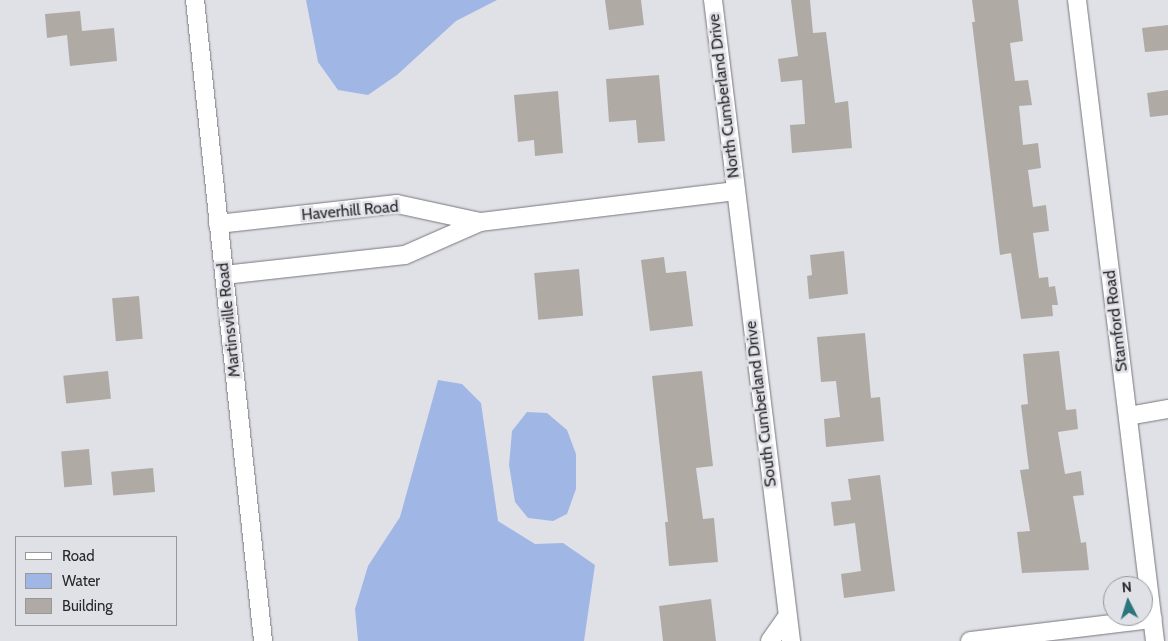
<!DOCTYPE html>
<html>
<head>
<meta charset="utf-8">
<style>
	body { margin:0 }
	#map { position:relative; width:1168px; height:641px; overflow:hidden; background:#e0e0e7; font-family:Cabin,sans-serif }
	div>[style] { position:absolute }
	.water>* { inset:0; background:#a0b7e6 }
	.building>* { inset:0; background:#afaaa4; transform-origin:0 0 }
	.roads { filter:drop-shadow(0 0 1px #78777e) drop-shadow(0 0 1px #78777e) }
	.street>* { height:18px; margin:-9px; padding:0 9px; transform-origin:9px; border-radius:9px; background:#fff }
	span { translate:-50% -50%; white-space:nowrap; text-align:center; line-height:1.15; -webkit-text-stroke:5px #e0e0e7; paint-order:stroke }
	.street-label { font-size:16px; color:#29292c }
	.legend { position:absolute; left:15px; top:536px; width:162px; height:90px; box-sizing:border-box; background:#e0e0e7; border:1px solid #97979c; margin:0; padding:6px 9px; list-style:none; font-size:15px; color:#29292c }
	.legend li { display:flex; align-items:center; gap:10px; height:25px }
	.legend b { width:25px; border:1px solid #97979c }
	.north { position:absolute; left:1103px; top:576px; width:50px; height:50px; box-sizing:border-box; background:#e0e0e7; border:1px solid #97979c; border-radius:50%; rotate:355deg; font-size:14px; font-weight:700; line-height:20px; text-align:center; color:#29292c }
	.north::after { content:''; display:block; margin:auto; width:18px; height:22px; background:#2c757b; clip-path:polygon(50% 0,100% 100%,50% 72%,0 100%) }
</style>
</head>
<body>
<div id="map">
	<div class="water">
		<i style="clip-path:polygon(306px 0,497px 0,456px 21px,397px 75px,368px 95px,338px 90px,318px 62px)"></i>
		<i style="clip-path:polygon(438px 380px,462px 384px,481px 403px,498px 521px,535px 544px,563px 543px,595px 565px,584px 641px,358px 641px,355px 609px,368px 566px,400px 517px)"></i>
		<i style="clip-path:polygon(527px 412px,547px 413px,567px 430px,576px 454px,576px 489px,567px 514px,553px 521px,528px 518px,515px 502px,509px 465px,512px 431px)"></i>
	</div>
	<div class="building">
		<i style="clip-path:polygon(605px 0,641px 0,644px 25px,609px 30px)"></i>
		<i style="clip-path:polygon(791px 0,810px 0,813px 33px,826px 32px,835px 103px,848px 101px,852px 148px,792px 153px,790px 125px,805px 124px,802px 80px,781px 82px,778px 59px,798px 56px)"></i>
		<i style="clip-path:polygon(972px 0,1018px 0,1023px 41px,1010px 43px,1015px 81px,1028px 80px,1032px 105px,1019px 106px,1023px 145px,1038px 143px,1041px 168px,1028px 170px,1033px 207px,1046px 205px,1049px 231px,1033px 233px,1039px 278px,1048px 277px,1049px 287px,1055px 286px,1058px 305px,1052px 305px,1053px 316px,1021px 319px,1011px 253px,1000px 255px,972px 22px,975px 22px)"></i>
		<i style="clip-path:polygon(80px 11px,82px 31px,114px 28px,117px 61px,70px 66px,67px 35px,47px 38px,45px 14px)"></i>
		<i style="clip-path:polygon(1168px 25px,1168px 50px,1145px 52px,1142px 28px)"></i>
		<i style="clip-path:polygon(659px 75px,665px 141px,638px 143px,636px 120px,609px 122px,606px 79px)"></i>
		<i style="clip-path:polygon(1168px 90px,1168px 115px,1150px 117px,1147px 93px)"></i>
		<i style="clip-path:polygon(558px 91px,563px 153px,535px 156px,534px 140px,518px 142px,514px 95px)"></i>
		<i style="clip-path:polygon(844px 251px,848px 294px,809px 299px,807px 276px,812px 275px,810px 255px)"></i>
		<i style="clip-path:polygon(664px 257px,666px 273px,686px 271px,693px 326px,650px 331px,641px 260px)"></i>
		<i style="left:579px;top:269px;width:47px;height:45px;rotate:85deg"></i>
		<i style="left:139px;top:296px;width:43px;height:27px;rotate:85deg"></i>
		<i style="clip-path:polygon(865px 333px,871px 398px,880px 397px,884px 441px,826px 447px,824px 419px,840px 417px,836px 381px,821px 382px,817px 337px)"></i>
		<i style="clip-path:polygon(1059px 351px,1066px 410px,1076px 409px,1078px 429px,1058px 432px,1065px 474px,1081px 471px,1084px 495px,1073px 496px,1081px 543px,1086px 542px,1089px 570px,1022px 573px,1017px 532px,1030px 531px,1020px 470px,1029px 469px,1021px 405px,1028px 404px,1023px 354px)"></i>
		<i style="left:108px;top:371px;width:28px;height:45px;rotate:84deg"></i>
		<i style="clip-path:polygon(702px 371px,713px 466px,696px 468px,703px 519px,714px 518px,718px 562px,669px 566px,665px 522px,668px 522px,652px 376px)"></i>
		<i style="left:89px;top:449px;width:36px;height:28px;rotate:85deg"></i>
		<i style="left:153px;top:468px;width:24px;height:42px;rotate:85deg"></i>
		<i style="clip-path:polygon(880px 475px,895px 591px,844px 598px,841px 574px,861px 571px,855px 523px,834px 526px,831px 502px,851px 500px,848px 479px)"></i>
		<i style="clip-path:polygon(711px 599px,716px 641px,663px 641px,659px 606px)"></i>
	</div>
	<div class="roads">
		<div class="street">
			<i style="left:195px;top:0;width:645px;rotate:83.94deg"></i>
			<i style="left:713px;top:0;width:646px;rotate:83.06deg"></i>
			<i style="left:1077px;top:0;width:646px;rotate:83.06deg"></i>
			<i style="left:218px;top:224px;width:180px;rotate:-6.4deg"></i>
			<i style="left:397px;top:204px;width:85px;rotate:12.2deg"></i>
			<i style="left:224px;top:275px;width:182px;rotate:-6.3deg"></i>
			<i style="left:405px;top:255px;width:82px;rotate:-23.7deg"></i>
			<i style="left:480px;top:222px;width:257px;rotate:-6.9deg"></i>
			<i style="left:1128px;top:416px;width:41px;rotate:-9.9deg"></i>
			<i style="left:770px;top:641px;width:28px;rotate:-55deg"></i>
			<i style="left:970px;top:641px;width:184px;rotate:-6.9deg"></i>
		</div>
	</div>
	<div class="street-label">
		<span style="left:724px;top:96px;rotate:-97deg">North Cumberland Drive</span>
		<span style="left:350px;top:211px;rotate:-5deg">Haverhill Road</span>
		<span style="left:229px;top:320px;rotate:-96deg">Martinsville Road</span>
		<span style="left:1116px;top:321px;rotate:-97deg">Stamford Road</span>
		<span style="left:761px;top:404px;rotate:-97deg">South Cumberland Drive</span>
	</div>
	<ul class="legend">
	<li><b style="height:6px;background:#fff"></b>Road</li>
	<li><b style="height:14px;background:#a0b7e6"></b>Water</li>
	<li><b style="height:14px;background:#afaaa4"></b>Building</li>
	</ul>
	<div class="north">N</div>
</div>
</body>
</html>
